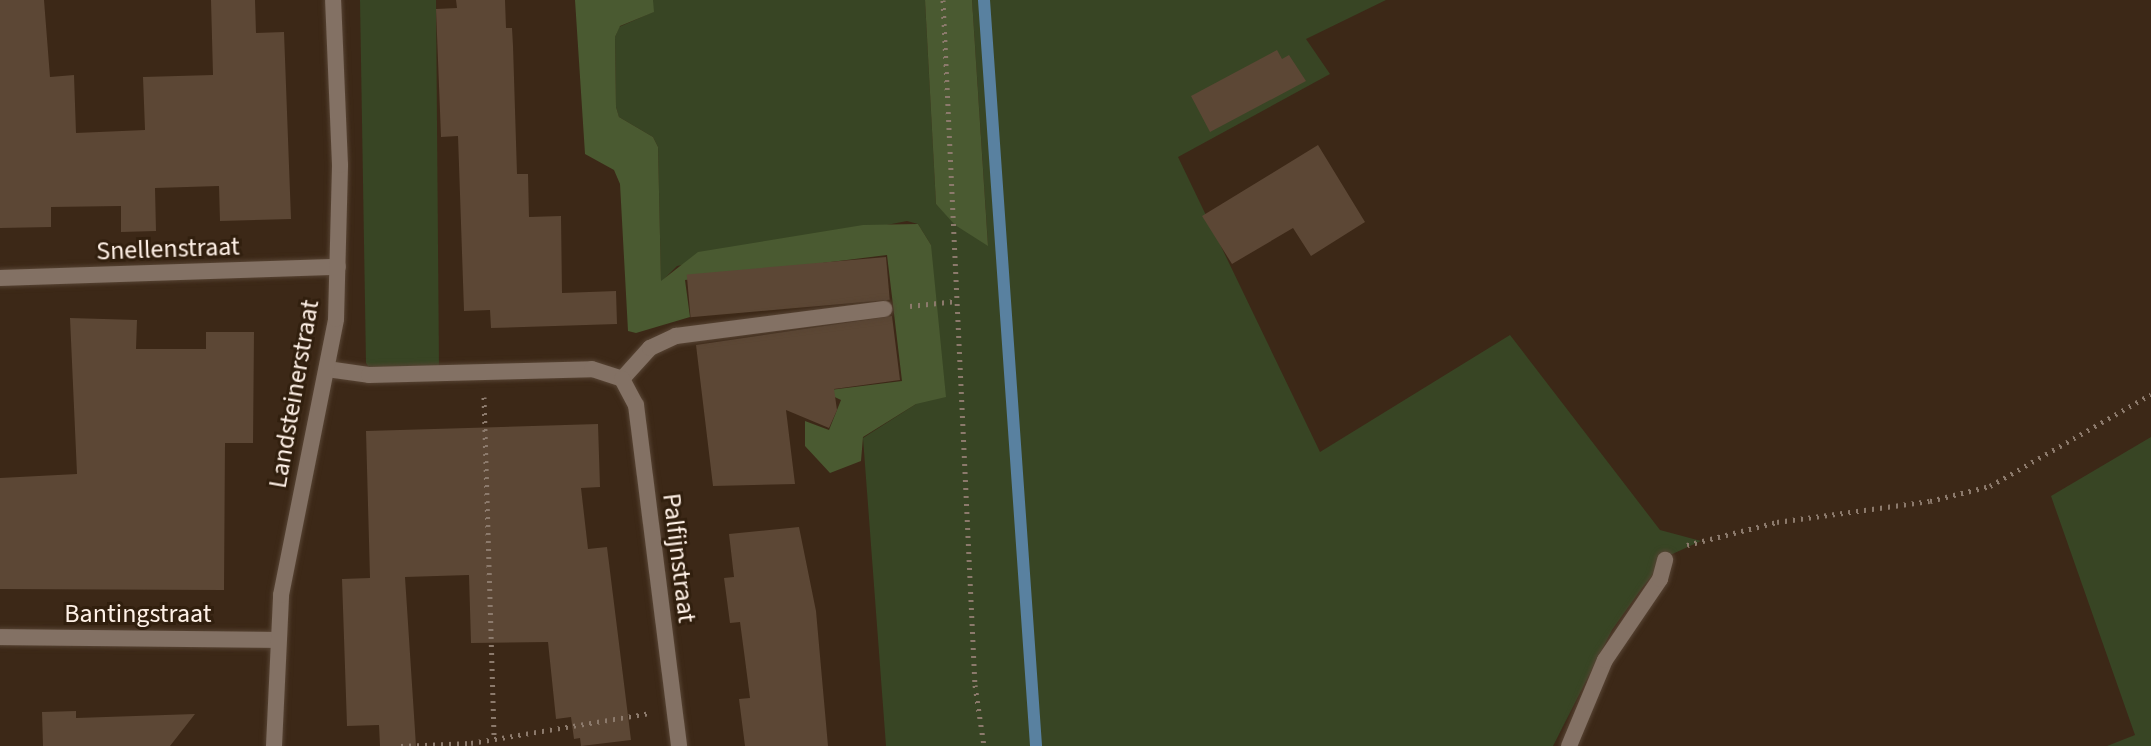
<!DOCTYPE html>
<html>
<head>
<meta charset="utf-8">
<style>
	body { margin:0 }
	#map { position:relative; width:2151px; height:746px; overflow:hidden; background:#3c2817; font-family:"Source Sans 3",sans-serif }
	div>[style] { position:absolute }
	.green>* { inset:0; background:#384524 }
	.forest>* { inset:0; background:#4a5a31 }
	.stream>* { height:12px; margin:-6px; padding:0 6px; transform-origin:6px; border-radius:6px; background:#5981a0 }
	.building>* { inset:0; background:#5c4735; transform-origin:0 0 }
	.path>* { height:5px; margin-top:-2.5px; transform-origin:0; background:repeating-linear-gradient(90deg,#8c7a6c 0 2px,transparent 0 8px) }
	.roads { filter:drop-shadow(0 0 2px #574434) drop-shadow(0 0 2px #574434) }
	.service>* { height:16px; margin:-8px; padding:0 8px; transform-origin:8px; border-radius:8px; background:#837164 }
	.minor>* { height:16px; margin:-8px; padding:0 8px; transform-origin:8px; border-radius:8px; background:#837164 }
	span { translate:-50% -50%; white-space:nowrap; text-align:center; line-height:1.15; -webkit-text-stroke:6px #311f0e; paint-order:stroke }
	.street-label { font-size:26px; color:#fff1e7 }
</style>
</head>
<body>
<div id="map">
	<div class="green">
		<i style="clip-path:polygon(360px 0,436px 0,439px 370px,370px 369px,366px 363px)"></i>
		<i style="clip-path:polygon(653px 0,925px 0,936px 204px,988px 245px,972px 0,1386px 0,1306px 39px,1330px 74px,1178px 157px,1320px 452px,1510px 335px,1660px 530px,1701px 541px,1668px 556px,1642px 588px,1612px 630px,1553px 746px,886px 746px,863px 438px,916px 404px,931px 245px,918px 224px,907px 221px,677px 266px,661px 282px,658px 147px,653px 137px,619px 117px,616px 107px,615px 37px,619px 27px,653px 12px)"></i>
		<i style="clip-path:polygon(2151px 437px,2151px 746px,2107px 746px,2135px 735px,2051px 496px)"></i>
	</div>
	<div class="forest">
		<i style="clip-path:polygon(575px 0,653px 0,654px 12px,620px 26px,615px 37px,616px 107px,619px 117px,653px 137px,658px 147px,661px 281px,698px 252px,863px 225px,918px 224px,931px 245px,946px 397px,916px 404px,863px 437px,861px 461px,830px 473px,805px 446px,805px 421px,829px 430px,841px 400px,822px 391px,902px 381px,887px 255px,685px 280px,690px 317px,636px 333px,628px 331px,620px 184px,614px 170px,585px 154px)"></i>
		<i style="clip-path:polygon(925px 0,972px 0,988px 246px,955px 225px,936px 204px)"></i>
	</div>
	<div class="stream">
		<i style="left:984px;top:0;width:748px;rotate:86.01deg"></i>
	</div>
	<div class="building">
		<i style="clip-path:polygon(0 0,44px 0,50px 77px,74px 75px,76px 133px,145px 130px,143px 77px,213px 75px,211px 0,255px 0,256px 33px,284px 32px,291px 219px,220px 221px,219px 186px,155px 188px,156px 231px,121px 232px,121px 206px,51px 207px,51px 227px,0 228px)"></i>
		<i style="clip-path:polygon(456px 0,505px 0,506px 28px,512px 28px,513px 46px,517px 174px,528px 174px,529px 217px,561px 216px,562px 293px,616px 291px,617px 324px,491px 328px,490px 310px,464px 311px,458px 136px,441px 137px,436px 9px,457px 8px)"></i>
		<i style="clip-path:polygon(1277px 50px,1282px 59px,1289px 55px,1306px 81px,1210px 132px,1191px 96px)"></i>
		<i style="clip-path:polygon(1318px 145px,1365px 222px,1311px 256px,1293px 228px,1232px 264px,1202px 216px)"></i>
		<i style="left:886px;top:257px;width:43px;height:200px;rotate:85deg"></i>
		<i style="clip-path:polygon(892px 316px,900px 380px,834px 389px,837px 410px,829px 428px,786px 410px,795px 484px,713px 486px,696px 345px)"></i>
		<i style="clip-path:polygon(70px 318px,137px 320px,136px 349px,206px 349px,206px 332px,254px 332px,253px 443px,225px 443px,224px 590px,0 589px,0 478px,77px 474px)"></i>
		<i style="clip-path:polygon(598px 424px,600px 487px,581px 488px,588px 549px,607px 547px,631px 740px,581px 746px,580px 738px,574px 739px,571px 717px,556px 719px,548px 642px,471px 643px,469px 575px,405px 577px,416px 746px,380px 746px,379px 725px,347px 726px,342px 579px,370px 578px,366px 431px)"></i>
		<i style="clip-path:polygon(799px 527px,816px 611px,828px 746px,745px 746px,739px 699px,750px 698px,744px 652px,740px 622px,730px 623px,724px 578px,734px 577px,729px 534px)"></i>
		<i style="clip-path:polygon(76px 711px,76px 718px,195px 714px,170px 746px,43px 746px,42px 712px)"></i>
	</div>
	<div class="path">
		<i style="left:943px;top:0;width:686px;rotate:87.33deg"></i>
		<i style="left:975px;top:685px;width:62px;rotate:81.6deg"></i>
		<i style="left:910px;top:306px;width:47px;rotate:-6.1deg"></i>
		<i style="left:484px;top:397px;width:340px;rotate:88.3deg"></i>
		<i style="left:1687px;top:545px;width:93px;rotate:-14.3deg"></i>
		<i style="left:1777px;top:522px;width:154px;rotate:-7.8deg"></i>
		<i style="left:1930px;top:501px;width:62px;rotate:-14deg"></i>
		<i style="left:1990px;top:486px;width:185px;rotate:-29.7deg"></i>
		<i style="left:401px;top:746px;width:70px;rotate:-2.5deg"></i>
		<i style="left:471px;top:743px;width:181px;rotate:-9.5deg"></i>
	</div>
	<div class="roads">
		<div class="service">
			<i style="left:622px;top:379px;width:42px;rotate:-47.9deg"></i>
			<i style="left:650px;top:348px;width:29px;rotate:-25deg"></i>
			<i style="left:676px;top:336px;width:210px;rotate:-7.4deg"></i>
			<i style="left:1569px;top:746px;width:93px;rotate:-67.3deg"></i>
			<i style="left:1605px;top:660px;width:98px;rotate:-55.8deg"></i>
			<i style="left:1660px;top:579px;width:20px;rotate:-75deg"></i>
		</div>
		<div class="minor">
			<i style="left:0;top:278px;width:338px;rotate:-1.9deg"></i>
			<i style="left:327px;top:369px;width:42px;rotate:8.1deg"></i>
			<i style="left:369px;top:375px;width:223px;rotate:-1.5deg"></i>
			<i style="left:592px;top:369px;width:32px;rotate:18deg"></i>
			<i style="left:622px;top:379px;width:30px;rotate:62deg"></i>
			<i style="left:636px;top:405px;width:344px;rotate:82.8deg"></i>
			<i style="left:0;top:637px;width:276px;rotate:0.6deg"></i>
			<i style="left:274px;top:746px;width:151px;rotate:-87.3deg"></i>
			<i style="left:281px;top:595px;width:281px;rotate:-78.7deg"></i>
			<i style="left:336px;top:319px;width:154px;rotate:-88.5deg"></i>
			<i style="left:340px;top:165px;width:165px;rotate:-92.4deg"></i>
		</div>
	</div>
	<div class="street-label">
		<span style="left:168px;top:249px;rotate:-2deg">Snellenstraat</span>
		<span style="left:294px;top:394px;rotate:-80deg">Landsteinerstraat</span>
		<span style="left:679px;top:558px;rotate:83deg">Palfijnstraat</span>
		<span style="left:138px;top:614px">Bantingstraat</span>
	</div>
</div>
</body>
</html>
